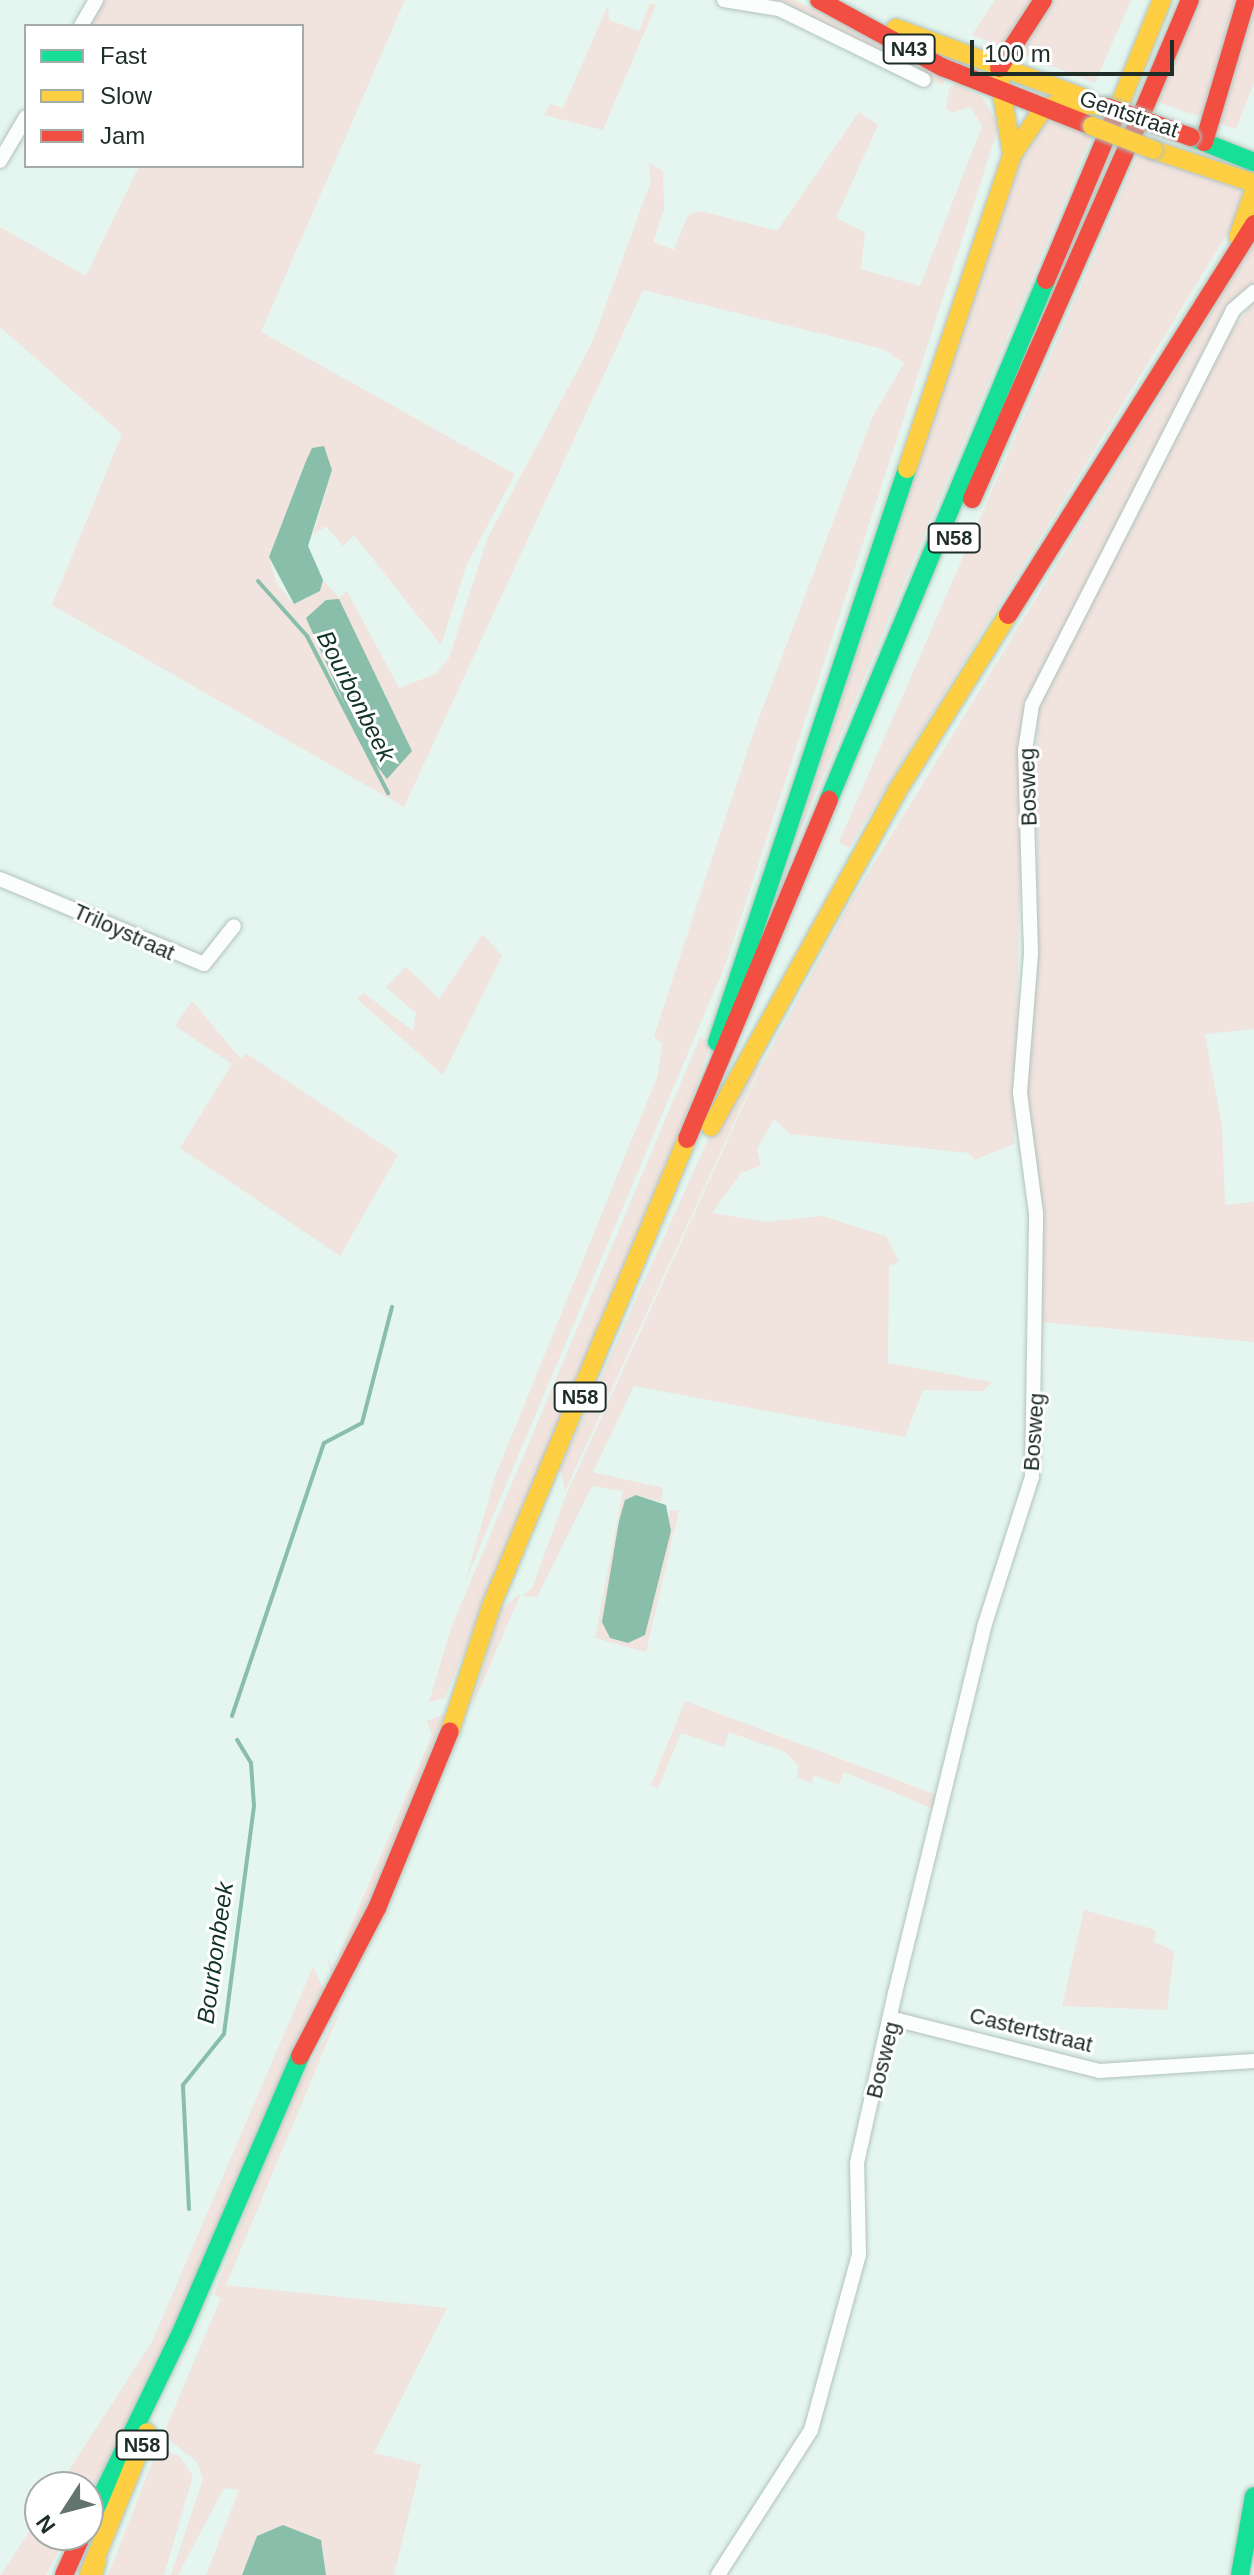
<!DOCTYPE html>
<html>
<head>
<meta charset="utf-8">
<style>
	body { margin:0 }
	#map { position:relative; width:1254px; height:2575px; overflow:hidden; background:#e4f6ef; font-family:Arial,sans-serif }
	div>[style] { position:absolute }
	.green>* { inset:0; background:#f1e3de }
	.water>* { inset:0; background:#88beaa }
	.stream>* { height:4px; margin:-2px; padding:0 2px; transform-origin:2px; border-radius:2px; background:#88beaa }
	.roads { filter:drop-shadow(0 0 2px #b2c2bc) drop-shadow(0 0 2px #b2c2bc) }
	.street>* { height:14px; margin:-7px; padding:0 7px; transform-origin:7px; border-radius:7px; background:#fbfefd }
	.fast>* { height:18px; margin:-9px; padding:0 9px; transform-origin:9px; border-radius:9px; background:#16e098 }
	.slow>* { height:18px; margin:-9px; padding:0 9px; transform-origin:9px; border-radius:9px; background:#ffcf43 }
	.jam>* { height:18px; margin:-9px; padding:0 9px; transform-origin:9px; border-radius:9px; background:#f24e42 }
	.bridges { filter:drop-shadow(0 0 2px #b2c2bc) drop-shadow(0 0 2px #b2c2bc) }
	.slow-bridge>* { height:18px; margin:-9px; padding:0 9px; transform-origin:9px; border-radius:9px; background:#ffcf43 }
	.jam-bridge>* { height:18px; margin:-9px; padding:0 9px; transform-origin:9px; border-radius:9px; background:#f24e42 }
	span { translate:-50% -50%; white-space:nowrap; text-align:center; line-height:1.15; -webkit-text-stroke:6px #fff; paint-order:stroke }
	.shield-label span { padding:2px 6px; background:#fff; border:2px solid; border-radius:6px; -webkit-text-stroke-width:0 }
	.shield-label { font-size:20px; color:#1e2d27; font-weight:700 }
	.street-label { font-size:22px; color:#1e2d27 }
	.water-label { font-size:24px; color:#123428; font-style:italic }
	.legend { position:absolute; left:24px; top:24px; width:280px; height:144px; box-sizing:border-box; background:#fff; border:2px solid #a5aba9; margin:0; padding:10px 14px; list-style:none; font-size:24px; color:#1e2d27 }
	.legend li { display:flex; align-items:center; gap:16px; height:40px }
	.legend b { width:40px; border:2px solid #a5aba9 }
	.north { position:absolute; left:24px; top:2471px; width:80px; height:80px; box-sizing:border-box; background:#fff; border:2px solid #a5aba9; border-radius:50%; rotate:234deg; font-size:22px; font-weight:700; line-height:32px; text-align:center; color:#1e2d27 }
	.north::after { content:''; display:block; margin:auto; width:28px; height:36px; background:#63736d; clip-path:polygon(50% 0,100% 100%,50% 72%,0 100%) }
	.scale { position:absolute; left:970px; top:40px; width:204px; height:36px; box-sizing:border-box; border:4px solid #1e2d27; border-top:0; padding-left:10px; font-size:24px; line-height:28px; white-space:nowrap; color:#1e2d27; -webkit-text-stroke:6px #fff; paint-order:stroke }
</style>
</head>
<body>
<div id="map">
	<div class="green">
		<i style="clip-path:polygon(evenodd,103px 0,405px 0,261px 332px,515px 474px,466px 566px,441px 645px,354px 535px,343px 546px,326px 526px,313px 535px,332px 470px,306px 461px,269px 557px,276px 582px,293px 604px,320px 591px,323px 580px,339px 598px,347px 591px,399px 688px,436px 674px,449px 658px,488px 537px,592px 343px,651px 181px,649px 163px,663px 171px,664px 209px,653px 242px,674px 250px,688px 215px,701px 211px,777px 231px,859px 112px,878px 125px,836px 218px,865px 232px,861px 269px,920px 286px,982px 126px,970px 107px,952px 113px,946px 108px,949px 89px,955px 84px,982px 97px,999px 126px,726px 963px,465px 1582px,495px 1477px,658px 1075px,662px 1044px,654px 1036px,754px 731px,873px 416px,904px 363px,883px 349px,643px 290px,404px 807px,52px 605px,122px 434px,0 327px,0 227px,86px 276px,139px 166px,302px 166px,302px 26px,88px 26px,103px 0,326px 600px,386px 694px,366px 752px,307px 618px,326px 600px)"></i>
		<i style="clip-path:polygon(762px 0,795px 0,946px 77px,943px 85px)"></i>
		<i style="clip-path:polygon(995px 0,1131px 0,1095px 83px,972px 35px)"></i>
		<i style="clip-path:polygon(1190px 0,1254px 0,1254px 83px,1236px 129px,1149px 99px)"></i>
		<i style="clip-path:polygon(650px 4px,656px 5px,603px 130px,544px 115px,551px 104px,563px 108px,608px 5px,609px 20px,639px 31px)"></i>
		<i style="clip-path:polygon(1050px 120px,1092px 135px,792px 850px,1020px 153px,1037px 122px)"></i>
		<i style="clip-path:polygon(1139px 153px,1237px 187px,1245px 195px,1234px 223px,849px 848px,839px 842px)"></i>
		<i style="clip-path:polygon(1254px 242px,1254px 286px,1230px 306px,1024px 705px,1014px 1144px,974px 1160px,969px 1153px,790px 1134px,774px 1119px,757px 1149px,761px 1166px,741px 1173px,712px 1213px,766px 1222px,822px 1216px,886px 1236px,899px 1262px,889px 1266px,888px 1363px,992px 1382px,983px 1391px,923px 1390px,905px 1437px,634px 1386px,593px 1472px,663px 1488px,661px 1502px,636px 1495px,625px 1500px,602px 1622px,645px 1635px,670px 1510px,679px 1510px,646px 1652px,595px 1638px,623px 1491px,592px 1486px,537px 1597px,522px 1596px,532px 1588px,567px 1493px,760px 1069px,848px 906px)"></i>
		<i style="clip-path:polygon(1254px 301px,1254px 1029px,1205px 1034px,1222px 1126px,1225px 1205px,1254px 1202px,1254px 1342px,1042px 1322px,1025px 1091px,1037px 972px,1037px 710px,1227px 337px)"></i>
		<i style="clip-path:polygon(483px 934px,502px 956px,443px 1075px,357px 999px,364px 993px,413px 1031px,416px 1013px,386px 987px,406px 967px,439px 999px)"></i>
		<i style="clip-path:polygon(192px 1001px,240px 1058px,247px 1054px,398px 1155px,340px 1256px,180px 1148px,232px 1064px,175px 1026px)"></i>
		<i style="clip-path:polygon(700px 1037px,711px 1042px,690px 1105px,445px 1698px,429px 1702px,451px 1628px)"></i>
		<i style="clip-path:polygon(752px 1059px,761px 1064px,565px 1491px,560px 1469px,570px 1446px,709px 1137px)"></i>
		<i style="clip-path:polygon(520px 1594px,519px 1598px,471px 1709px,500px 1610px)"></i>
		<i style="clip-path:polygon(685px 1701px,937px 1795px,934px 1809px,844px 1772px,839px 1785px,814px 1775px,811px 1783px,797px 1777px,799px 1766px,785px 1752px,729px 1732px,724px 1747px,681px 1733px,658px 1789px,651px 1785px)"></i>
		<i style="clip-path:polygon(445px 1714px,361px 1923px,331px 1973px,327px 1957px,333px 1968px,432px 1735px,427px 1721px)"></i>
		<i style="clip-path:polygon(1084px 1910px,1156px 1930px,1154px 1942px,1174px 1951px,1167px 2010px,1062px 2006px)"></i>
		<i style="clip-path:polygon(313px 1967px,325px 1992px,180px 2314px,93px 2490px,58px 2487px,152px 2342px)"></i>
		<i style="clip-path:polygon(341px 2009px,226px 2285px,447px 2308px,374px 2453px,421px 2464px,394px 2575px,326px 2575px,321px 2540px,283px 2525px,257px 2536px,242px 2575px,206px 2575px,239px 2490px,224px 2488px,178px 2575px,171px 2575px,203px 2479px,197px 2462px,163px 2435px,221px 2298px,214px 2294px,284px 2111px)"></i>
		<i style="clip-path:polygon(158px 2448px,179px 2456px,193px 2476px,164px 2575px,108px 2575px)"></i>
		<i style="clip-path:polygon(40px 2515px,40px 2535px,67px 2535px,46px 2575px,1px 2575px)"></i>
	</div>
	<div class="water">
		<i style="clip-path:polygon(324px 446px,332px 470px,308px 546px,323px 580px,320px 591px,294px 604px,269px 557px,306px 461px,312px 448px)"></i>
		<i style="clip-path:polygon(339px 599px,412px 751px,387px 779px,366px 752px,306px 618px,326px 600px)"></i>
		<i style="clip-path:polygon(636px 1495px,666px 1505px,671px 1531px,645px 1635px,628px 1643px,610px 1638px,602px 1622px,619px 1521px,625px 1500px)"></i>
		<i style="clip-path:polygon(283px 2525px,321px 2540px,326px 2575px,242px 2575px,257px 2536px)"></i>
	</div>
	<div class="stream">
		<i style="left:258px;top:581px;width:74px;rotate:48.3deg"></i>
		<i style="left:307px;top:636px;width:177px;rotate:62.7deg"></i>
		<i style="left:232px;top:1716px;width:288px;rotate:-71.4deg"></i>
		<i style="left:324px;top:1443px;width:43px;rotate:-27.8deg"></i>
		<i style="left:362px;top:1423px;width:120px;rotate:-75.5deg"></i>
		<i style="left:189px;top:2209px;width:124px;rotate:-92.8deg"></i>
		<i style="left:183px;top:2085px;width:65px;rotate:-51.2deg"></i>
		<i style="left:224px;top:2034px;width:230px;rotate:-82.5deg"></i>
		<i style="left:254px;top:1806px;width:43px;rotate:-94deg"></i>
		<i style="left:251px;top:1763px;width:27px;rotate:-121deg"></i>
	</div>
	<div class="roads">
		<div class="street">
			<i style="left:724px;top:0;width:56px;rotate:9.3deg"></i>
			<i style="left:779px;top:9px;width:161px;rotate:26.1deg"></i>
			<i style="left:81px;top:26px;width:30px;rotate:-60deg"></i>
			<i style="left:0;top:161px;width:51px;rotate:-59.4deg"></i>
			<i style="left:0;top:879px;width:221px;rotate:22.6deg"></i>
			<i style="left:204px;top:964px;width:48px;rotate:-51.7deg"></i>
			<i style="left:894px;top:2019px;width:211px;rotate:14.2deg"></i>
			<i style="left:1099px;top:2071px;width:155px;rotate:-3.7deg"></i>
			<i style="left:718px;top:2575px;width:172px;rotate:-57.3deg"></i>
			<i style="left:811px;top:2430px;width:181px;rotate:-74.7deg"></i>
			<i style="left:859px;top:2255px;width:92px;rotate:-91.2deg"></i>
			<i style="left:857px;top:2163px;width:174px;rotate:-77.4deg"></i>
			<i style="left:895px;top:1993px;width:377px;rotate:-76.3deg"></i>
			<i style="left:984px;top:1627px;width:157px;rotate:-72.3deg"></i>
			<i style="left:1032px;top:1477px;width:264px;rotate:-89.1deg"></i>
			<i style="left:1036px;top:1213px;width:121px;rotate:-97.6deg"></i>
			<i style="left:1020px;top:1093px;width:141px;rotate:-85.5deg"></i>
			<i style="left:1031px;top:952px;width:201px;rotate:-91.7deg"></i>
			<i style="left:1025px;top:751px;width:47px;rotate:-81.3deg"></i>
			<i style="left:1032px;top:705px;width:443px;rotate:-63deg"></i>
			<i style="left:1233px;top:310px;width:28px;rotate:-41deg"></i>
		</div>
		<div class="fast">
			<i style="left:1191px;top:137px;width:68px;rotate:21.6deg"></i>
			<i style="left:829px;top:799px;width:563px;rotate:-67.31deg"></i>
			<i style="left:717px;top:1042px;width:604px;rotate:-71.66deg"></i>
			<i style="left:88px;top:2524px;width:218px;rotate:-64.1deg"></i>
			<i style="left:183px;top:2328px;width:296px;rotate:-66.7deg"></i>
			<i style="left:1240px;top:2575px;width:80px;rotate:-80deg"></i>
		</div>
		<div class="slow">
			<i style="left:896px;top:28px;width:202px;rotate:20.3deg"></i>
			<i style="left:1000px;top:82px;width:73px;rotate:80.5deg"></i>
			<i style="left:1113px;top:121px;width:131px;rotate:-68deg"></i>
			<i style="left:1154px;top:150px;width:105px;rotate:18.3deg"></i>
			<i style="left:1238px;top:237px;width:49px;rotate:-70.8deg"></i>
			<i style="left:907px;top:469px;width:331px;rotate:-71.5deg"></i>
			<i style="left:1012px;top:155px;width:55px;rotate:-56deg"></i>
			<i style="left:1043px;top:109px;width:20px;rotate:-20deg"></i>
			<i style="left:1062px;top:102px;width:45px;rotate:6.3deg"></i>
			<i style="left:711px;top:1127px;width:384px;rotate:-61deg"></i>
			<i style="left:897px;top:791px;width:208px;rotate:-57.8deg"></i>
			<i style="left:450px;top:1731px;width:134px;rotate:-71.7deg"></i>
			<i style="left:492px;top:1604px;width:504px;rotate:-67.25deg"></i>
			<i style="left:89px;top:2574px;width:153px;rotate:-67.8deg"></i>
			<i style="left:93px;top:2575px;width:16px;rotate:-75deg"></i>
		</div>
		<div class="jam">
			<i style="left:819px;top:0;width:140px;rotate:28.6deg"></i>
			<i style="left:942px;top:67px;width:161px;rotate:21.5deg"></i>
			<i style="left:999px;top:68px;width:81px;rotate:-57.1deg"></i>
			<i style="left:1135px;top:130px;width:141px;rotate:-67.1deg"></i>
			<i style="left:1204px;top:142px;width:148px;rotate:-73.5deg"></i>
			<i style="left:1046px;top:280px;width:173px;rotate:-67.2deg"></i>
			<i style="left:972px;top:499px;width:403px;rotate:-66.2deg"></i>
			<i style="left:1008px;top:615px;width:462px;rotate:-57.8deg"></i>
			<i style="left:687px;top:1139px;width:368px;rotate:-67.3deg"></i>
			<i style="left:300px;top:2056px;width:167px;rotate:-62.5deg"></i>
			<i style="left:377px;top:1908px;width:191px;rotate:-67.6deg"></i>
			<i style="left:64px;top:2575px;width:44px;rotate:-65.8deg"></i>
		</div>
	</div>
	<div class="bridges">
		<div class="slow-bridge">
			<i style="left:1092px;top:126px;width:66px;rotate:21.2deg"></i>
		</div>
		<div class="jam-bridge">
			<i style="left:1107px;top:107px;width:89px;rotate:19.7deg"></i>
		</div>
	</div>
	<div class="shield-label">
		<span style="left:909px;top:49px">N43</span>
		<span style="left:954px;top:538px">N58</span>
		<span style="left:580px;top:1397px">N58</span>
		<span style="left:142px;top:2445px">N58</span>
	</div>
	<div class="street-label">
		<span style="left:1129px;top:114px;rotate:19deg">Gentstraat</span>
		<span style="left:1028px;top:787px;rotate:-92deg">Bosweg</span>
		<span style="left:124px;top:932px;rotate:24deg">Triloystraat</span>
		<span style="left:1034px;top:1432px;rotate:-86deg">Bosweg</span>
		<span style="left:1031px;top:2030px;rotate:14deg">Castertstraat</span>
		<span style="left:883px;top:2060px;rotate:-76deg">Bosweg</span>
	</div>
	<div class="water-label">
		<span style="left:356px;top:696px;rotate:63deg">Bourbonbeek</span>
		<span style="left:215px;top:1953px;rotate:-82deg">Bourbonbeek</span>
	</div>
	<ul class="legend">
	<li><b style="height:10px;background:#16e098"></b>Fast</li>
	<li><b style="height:10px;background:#ffcf43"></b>Slow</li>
	<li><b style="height:10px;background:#f24e42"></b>Jam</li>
	</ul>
	<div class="north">N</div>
	<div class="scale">100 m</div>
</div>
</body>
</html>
